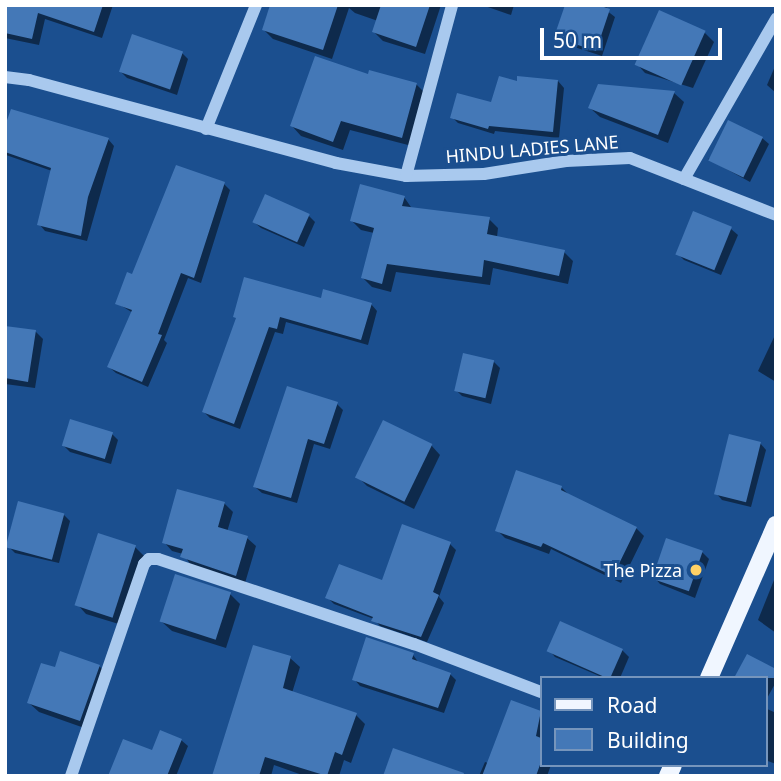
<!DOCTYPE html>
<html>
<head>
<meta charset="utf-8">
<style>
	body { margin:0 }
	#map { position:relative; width:781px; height:781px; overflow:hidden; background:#1b4f8f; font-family:"Noto Sans",sans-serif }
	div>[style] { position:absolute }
	.shadow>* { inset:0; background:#0007 }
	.building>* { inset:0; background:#4478b7; transform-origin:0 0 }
	.minor>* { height:12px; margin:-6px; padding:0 6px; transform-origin:6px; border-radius:6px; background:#a9c9ee }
	.major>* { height:18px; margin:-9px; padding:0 9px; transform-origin:9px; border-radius:9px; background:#f0f6ff }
	.dots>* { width:19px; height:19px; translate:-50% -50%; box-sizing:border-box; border:4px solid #1b4f8f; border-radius:50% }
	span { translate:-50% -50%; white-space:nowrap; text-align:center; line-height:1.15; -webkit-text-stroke:6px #1b4f8f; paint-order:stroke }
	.street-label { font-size:18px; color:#fff }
	.poi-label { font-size:18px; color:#fff }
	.right { translate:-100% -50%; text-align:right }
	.frame { position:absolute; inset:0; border:7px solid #fff; pointer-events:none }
	.legend { position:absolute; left:540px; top:676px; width:228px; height:91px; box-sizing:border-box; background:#1b4f8f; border:2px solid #7695bc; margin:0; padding:9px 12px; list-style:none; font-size:21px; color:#fff }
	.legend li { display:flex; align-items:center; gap:14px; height:35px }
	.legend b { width:35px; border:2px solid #7695bc }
	.scale { position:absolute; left:540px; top:28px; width:182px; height:32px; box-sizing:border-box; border:4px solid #fff; border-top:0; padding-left:9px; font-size:21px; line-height:24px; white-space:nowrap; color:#fff; -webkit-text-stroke:5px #1b4f8f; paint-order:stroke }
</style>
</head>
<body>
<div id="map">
	<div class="shadow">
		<i style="clip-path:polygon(5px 5px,113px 5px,102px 38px,45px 19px,39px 45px,5px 38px)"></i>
		<i style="clip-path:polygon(272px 5px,441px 5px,425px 54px,383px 41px,374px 32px,378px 21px,355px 13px,349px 8px,332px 59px,273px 39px,264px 30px)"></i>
		<i style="clip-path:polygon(482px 5px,514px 5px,511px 15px)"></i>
		<i style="clip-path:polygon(567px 5px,607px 5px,606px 10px,615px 17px,602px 56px,562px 43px,556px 37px)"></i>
		<i style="clip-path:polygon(705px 33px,714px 42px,693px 88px,645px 73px,636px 63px)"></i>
		<i style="clip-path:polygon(182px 53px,188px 59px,177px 95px,127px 78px,121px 72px)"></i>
		<i style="clip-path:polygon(776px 64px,776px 93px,767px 85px)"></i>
		<i style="clip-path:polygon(369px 76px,416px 84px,426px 94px,412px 146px,350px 130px,343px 150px,301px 136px,292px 126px)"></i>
		<i style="clip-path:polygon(558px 81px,564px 88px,559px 138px,495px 131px,494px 134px,458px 123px,452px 117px,492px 104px,518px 83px)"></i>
		<i style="clip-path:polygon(599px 85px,674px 93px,684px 102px,668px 143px,600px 117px,590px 108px)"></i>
		<i style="clip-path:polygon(5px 131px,108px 139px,114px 146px,87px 241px,45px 231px,39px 224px,52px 171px,6px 155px)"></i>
		<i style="clip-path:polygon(762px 138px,769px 144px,750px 182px,708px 159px)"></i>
		<i style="clip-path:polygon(224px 184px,230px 190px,201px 283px,188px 278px,164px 340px,167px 343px,148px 387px,116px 373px,109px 367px,133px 313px,117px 303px,133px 276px)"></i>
		<i style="clip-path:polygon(404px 197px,413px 210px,489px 219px,498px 228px,497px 237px,564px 252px,573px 261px,568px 284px,493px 268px,490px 285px,396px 272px,391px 292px,372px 287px,362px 277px,374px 233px,361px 230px,352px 221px)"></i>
		<i style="clip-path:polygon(309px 216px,315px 222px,304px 247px,261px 228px,254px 222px)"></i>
		<i style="clip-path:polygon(731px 229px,738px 235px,721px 275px,684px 260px,677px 253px)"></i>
		<i style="clip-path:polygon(322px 300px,371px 304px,377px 311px,368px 345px,286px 322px,283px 334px,275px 332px,240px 429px,210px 418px,204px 412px,237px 319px)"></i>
		<i style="clip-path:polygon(5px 327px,36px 332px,43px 339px,35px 388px,5px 384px)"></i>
		<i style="clip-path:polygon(776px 333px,776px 382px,758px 371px)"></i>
		<i style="clip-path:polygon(494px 362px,500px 368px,491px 404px,462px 396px,456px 390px)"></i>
		<i style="clip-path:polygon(337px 404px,343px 410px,330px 449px,314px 444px,297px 503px,262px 493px,255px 487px)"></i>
		<i style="clip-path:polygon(112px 434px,118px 440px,111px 464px,70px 452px,64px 446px)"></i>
		<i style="clip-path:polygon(760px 443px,766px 450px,751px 507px,722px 500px,716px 493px)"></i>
		<i style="clip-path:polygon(431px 445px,440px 455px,414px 509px,367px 486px,357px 476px)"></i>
		<i style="clip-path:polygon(561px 487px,569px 495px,636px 528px,644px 536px,621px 583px,551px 549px,549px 554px,505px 538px,497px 530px)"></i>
		<i style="clip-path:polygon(224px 503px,233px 512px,227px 532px,247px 538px,256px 546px,245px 583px,191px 565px,183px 554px,172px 551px,164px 542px)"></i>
		<i style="clip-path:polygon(64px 515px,70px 521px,59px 563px,15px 553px,8px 546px)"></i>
		<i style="clip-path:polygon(450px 544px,456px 550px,439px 597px,444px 603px,427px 642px,380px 626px,374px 619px,334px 604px,327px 597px,383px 582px)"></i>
		<i style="clip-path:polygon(135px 547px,144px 556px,122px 625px,86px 614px,77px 604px)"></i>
		<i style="clip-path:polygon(702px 552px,709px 559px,695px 598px,660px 584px,654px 577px)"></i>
		<i style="clip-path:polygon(776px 575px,776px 633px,758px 620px)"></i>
		<i style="clip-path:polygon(230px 594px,240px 604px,226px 648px,172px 631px,162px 622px)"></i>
		<i style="clip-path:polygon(561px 624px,622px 650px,629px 657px,620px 678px,604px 678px,555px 657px,549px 650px)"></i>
		<i style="clip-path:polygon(413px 655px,419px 663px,450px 674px,456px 680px,444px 713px,360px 686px,354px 679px)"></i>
		<i style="clip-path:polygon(290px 658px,300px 667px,292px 693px,356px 715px,365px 724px,351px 763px,344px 760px,339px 776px,305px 776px,274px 765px,271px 776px,226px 776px)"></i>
		<i style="clip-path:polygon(99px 666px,109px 676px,90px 730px,39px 712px,29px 703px,56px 669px)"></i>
		<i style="clip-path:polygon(776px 672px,776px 682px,765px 702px,765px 678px)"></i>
		<i style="clip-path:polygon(512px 702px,541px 713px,541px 765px,551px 765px,547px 776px,479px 776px,485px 762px,488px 763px)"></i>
		<i style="clip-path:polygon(765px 708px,776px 713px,776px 764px,765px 760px)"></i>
		<i style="clip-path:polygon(181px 740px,188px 746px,176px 776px,113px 776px)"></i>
	</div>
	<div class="building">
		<i style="clip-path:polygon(5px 5px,103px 5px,94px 32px,38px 13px,32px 39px,5px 33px)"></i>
		<i style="clip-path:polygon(270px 5px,338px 5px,323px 50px,262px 30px)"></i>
		<i style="clip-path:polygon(381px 5px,430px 5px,416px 47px,372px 32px)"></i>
		<i style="clip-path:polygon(565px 5px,598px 5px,610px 9px,596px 51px,554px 37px)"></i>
		<i style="left:659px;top:10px;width:51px;height:60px;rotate:24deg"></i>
		<i style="left:132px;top:34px;width:54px;height:40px;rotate:19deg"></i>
		<i style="clip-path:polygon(315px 56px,368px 74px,369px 70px,417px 83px,402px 138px,341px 121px,333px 142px,290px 126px)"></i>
		<i style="clip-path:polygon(499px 76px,517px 81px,517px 76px,558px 80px,553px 132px,489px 126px,488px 129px,450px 118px,457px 93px,491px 102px)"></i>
		<i style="clip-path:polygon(598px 84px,675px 91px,658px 135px,588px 108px)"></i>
		<i style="clip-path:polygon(11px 109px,109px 138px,88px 197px,81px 236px,37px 225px,51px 168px,5px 152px,5px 126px)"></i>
		<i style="left:728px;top:120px;width:39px;height:45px;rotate:26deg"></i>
		<i style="clip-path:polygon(176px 165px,225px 182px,194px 278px,181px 273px,158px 334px,162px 335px,142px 382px,107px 367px,132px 310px,115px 304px,127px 272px,132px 274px)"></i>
		<i style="clip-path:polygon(360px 184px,405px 196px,402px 206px,490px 217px,487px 234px,565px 250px,559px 276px,484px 260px,482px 277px,387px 264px,382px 284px,361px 278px,374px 228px,350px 221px)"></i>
		<i style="left:265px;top:194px;width:49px;height:31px;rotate:24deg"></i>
		<i style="left:693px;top:211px;width:42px;height:47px;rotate:22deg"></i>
		<i style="clip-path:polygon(244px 277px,321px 298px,323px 289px,372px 303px,361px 340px,280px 317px,277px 329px,269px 327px,234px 424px,202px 412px,236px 318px,233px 317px)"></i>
		<i style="clip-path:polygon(5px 326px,36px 330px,28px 382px,5px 378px)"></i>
		<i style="left:463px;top:353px;width:32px;height:39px;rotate:13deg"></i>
		<i style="clip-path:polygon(287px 386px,338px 402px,324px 444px,308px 439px,291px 498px,253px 487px)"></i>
		<i style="left:70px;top:419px;width:45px;height:28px;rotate:17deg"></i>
		<i style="left:383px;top:420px;width:55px;height:64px;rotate:26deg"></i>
		<i style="left:729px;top:434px;width:33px;height:62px;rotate:14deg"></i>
		<i style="clip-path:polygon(516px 470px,562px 486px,561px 490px,637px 527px,613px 576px,543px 543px,541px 547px,495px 531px)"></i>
		<i style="clip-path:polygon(177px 489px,225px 502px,218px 527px,248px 536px,236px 576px,180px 557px,183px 549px,162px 543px)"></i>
		<i style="left:18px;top:501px;width:48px;height:48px;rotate:15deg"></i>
		<i style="clip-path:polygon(402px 524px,451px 542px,433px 592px,439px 595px,421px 637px,371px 621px,373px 617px,325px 598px,339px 564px,382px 580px)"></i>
		<i style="left:98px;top:533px;width:40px;height:76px;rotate:18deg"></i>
		<i style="left:666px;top:538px;width:39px;height:43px;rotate:19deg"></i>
		<i style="left:175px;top:574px;width:59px;height:50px;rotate:18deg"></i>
		<i style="left:560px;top:621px;width:69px;height:33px;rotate:24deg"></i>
		<i style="clip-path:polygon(366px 637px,414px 653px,412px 659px,451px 673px,438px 708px,352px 680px)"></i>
		<i style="clip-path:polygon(253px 645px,291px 656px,283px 688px,357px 713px,342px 755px,335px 752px,327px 776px,265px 757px,259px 776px,212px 776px)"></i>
		<i style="clip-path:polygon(60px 651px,100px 665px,80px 721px,27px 703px,41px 663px,55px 667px)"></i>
		<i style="clip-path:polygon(747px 654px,776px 669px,776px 678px,734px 678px)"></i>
		<i style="clip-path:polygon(511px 700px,541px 711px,536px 736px,541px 738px,541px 762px,536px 776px,482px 776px)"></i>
		<i style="clip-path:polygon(160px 730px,182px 739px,167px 776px,108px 776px,123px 739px,152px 750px)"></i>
		<i style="clip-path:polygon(393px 748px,464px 773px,463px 776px,383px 776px)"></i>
	</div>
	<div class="minor">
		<i style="left:5px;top:77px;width:24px;rotate:7deg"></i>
		<i style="left:29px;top:80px;width:318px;rotate:15.1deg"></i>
		<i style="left:336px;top:163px;width:71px;rotate:10.5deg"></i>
		<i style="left:406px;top:176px;width:78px;rotate:-1.5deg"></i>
		<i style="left:484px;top:174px;width:83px;rotate:-9deg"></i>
		<i style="left:566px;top:161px;width:64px;rotate:-2.7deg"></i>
		<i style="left:630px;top:158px;width:157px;rotate:21.3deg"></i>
		<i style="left:206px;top:129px;width:134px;rotate:-68deg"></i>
		<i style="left:406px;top:176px;width:177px;rotate:-74.9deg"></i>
		<i style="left:684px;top:179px;width:185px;rotate:-60.1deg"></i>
		<i style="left:71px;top:776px;width:224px;rotate:-71deg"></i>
		<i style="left:144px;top:564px;width:7px;rotate:-45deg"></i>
		<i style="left:149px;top:559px;width:9px"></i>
		<i style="left:158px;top:559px;width:270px;rotate:18.4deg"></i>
		<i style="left:414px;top:644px;width:136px;rotate:20.7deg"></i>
	</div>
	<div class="major">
		<i style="left:709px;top:678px;width:167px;rotate:-66.4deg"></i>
		<i style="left:668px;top:776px;width:12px;rotate:-66deg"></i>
	</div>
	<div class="dots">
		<i style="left:696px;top:570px;background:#ffd166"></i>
	</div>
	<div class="street-label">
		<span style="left:532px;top:149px;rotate:-5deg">HINDU LADIES LANE</span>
	</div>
	<div class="poi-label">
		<span class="right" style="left:682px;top:570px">The Pizza</span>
	</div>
	<div class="frame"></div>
	<ul class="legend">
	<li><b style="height:9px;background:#f0f6ff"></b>Road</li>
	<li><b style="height:19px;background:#4478b7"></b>Building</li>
	</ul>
	<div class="scale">50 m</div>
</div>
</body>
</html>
